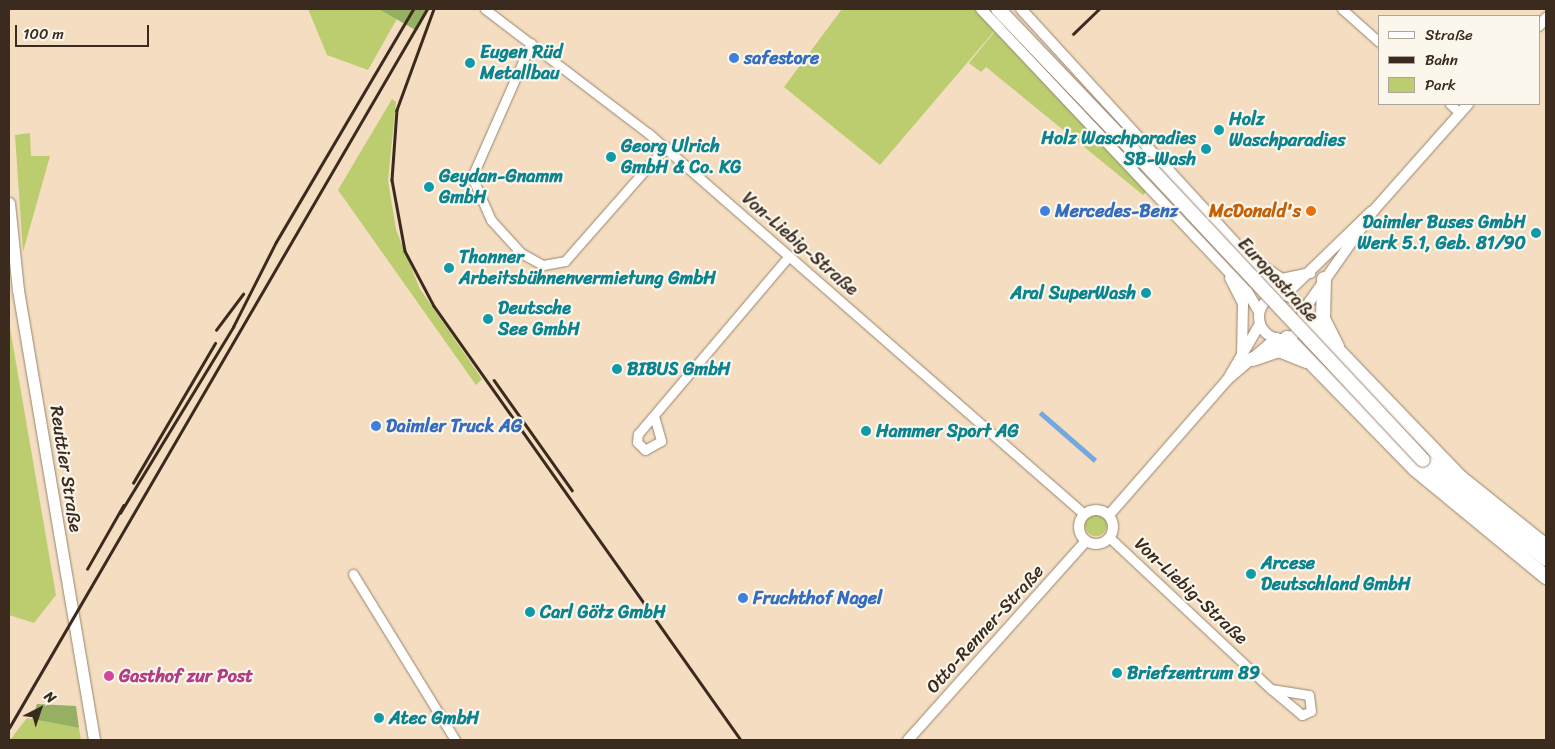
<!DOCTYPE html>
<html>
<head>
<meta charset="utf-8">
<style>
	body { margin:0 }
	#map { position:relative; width:1555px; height:749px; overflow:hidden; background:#f4ddc0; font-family:Sriracha,sans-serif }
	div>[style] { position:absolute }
	.green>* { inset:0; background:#bccd70 }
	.round { border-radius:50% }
	.forest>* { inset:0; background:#95b062 }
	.water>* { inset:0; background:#72a8e0; transform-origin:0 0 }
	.roads { filter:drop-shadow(0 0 1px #98846f) drop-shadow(0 0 1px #98846f) }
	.minor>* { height:9px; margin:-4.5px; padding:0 4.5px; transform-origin:4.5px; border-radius:4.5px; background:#fff }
	.tertiary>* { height:10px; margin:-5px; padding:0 5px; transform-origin:5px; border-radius:5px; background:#fff }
	.tertiary>.ring { margin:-5px; padding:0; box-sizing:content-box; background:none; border:10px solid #fff; border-radius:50% }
	.secondary>* { height:11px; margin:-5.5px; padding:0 5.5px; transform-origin:5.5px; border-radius:5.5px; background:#fff }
	.trunk>* { height:14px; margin:-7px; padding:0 7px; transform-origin:7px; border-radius:7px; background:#fff }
	.rail>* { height:2.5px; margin:-1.25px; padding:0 1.25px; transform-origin:1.25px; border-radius:1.25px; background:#3b2a1e }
	.bridges { filter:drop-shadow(0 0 1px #98846f) drop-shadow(0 0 1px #98846f) }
	.trunk-bridge>* { height:14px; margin:-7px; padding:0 7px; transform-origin:7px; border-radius:7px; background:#fff }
	.dots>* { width:14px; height:14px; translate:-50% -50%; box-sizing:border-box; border:2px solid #fbf7ec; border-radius:50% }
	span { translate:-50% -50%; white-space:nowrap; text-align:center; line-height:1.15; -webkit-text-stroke:4.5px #fbf7ec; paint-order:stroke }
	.culture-label { font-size:18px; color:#0d838f; font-weight:700 }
	.left { translate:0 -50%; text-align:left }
	.right { translate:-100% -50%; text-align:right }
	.shop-label { font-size:18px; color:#366cbe; font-weight:700 }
	.food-label { font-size:18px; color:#c56008; font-weight:700 }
	.street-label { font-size:18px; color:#3b2a1e }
	.hotel-label { font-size:18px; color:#b23c85; font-weight:700 }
	.frame { position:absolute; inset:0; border:10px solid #3b2a1e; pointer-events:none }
	.legend { position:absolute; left:1378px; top:15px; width:162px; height:90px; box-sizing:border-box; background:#fbf7ec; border:1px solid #aea59a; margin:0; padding:6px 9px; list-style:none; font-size:15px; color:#3b2a1e }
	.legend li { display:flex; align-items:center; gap:10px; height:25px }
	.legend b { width:25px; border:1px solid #aea59a }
	.north { position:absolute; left:15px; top:684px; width:50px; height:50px; -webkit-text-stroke:4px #fbf7ec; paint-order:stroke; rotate:41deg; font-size:14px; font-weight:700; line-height:20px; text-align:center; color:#3b2a1e }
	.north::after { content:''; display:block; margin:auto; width:18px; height:22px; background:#3b2a1e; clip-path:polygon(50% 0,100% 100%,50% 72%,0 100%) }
	.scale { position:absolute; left:15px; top:25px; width:134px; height:22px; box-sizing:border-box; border:2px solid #3b2a1e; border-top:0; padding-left:6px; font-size:15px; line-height:18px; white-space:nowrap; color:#3b2a1e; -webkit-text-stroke:4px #fbf7ec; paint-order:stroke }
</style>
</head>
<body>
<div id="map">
	<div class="green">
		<i style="clip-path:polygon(308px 9px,379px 9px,398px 17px,368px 70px,327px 55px)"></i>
		<i style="clip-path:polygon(842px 9px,974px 9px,996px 29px,880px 165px,784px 87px)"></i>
		<i style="clip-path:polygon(996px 30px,1146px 192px,1143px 195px,986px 67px,981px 72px,969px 63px)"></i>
		<i style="clip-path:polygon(392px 99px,396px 102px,388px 180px,396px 230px,420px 289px,482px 379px,476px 385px,338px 190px)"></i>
		<i style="clip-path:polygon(30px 133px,31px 156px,50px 156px,23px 252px,15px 135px)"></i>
		<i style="clip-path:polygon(9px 322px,56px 595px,34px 623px,9px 615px)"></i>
		<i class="round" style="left:1085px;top:514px;width:22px;height:22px"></i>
		<i style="clip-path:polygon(27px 718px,79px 728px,81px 740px,10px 740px)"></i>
	</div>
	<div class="forest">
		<i style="clip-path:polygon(379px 9px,429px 9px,417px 31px)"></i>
		<i style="clip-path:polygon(37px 704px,76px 706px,79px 728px,32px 719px)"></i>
	</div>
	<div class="water">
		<i style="left:1042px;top:411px;width:73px;height:5px;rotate:41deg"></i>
	</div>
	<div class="roads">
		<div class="minor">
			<i style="left:485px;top:9px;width:205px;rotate:37.3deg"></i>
			<i style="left:648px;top:133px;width:579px;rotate:41.15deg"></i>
			<i style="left:1342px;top:9px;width:50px;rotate:41.7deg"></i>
			<i style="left:531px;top:43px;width:146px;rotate:113.8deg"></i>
			<i style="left:472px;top:177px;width:47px;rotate:66.2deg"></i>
			<i style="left:491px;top:220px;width:45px;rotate:47.7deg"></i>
			<i style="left:521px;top:253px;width:25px;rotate:29deg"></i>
			<i style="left:543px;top:265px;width:22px;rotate:-10deg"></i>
			<i style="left:565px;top:261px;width:152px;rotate:-48.7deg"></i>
			<i style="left:1450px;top:104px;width:13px;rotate:42deg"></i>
			<i style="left:654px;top:416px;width:26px;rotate:74deg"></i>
			<i style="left:661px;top:441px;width:18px;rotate:151deg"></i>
			<i style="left:645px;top:450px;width:11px;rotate:-135deg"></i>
			<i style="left:637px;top:442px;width:8px;rotate:-83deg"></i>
			<i style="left:638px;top:434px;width:232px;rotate:-49.7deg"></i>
			<i style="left:1110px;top:538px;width:221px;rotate:43.2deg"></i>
			<i style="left:1271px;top:689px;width:38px;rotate:9deg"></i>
			<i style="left:1309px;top:695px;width:16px;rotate:83deg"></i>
			<i style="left:1311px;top:711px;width:10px;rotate:156deg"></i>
			<i style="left:1302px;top:715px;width:40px;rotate:-140deg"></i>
			<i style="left:353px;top:574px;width:195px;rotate:58.4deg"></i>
		</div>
		<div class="tertiary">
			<i style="left:981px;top:9px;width:388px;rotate:46.7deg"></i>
			<i style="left:1247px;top:291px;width:24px;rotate:60deg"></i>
			<i style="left:1021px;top:9px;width:386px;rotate:47.5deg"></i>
			<i style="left:1539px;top:26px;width:11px;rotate:-49deg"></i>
			<i style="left:1256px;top:261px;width:32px;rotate:35deg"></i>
			<i style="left:1282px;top:279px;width:29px;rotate:-12deg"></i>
			<i style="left:1230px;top:278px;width:29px;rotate:63deg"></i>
			<i style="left:1243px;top:304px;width:51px;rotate:91.1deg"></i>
			<i class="ring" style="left:1259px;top:295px;width:34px;height:34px"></i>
			<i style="left:1285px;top:295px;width:120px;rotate:-44deg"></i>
			<i style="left:1303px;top:311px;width:123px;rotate:-54.9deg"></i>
			<i style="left:1374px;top:210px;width:142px;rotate:-48.4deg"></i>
			<i style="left:1229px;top:377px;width:61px;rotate:-59.7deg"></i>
			<i class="ring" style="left:1079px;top:510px;width:24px;height:24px"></i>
			<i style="left:1109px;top:515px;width:179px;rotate:-48.8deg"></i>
			<i style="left:1227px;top:380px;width:65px;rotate:-40.6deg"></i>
			<i style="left:908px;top:740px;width:267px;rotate:-48.2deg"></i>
		</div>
		<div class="secondary">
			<i style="left:9px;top:203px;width:87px;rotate:84.1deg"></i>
			<i style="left:18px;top:290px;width:456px;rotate:80.4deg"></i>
		</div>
		<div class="trunk">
			<i style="left:998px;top:9px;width:214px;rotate:46.3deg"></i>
			<i style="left:1324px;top:279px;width:40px;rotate:91.4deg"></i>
			<i style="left:1323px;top:319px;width:31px;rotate:63deg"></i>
			<i style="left:1304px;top:315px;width:226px;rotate:46.1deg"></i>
			<i style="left:1461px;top:478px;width:109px;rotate:38.7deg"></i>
			<i style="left:1287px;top:338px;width:183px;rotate:45.7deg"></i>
			<i style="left:1415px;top:469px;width:170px;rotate:39.5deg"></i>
			<i style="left:1253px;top:359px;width:28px;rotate:-19deg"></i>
			<i style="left:1279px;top:350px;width:29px;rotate:22deg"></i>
			<i style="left:1423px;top:460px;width:158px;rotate:38.8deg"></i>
		</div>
	</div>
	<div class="rail">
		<i style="left:434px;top:9px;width:108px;rotate:110.1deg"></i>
		<i style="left:397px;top:110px;width:70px;rotate:94.1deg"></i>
		<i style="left:392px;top:180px;width:72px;rotate:79.6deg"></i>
		<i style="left:405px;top:251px;width:62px;rotate:62.2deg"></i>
		<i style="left:434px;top:306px;width:532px;rotate:54.73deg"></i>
		<i style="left:1073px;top:34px;width:36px;rotate:-44deg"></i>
		<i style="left:216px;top:330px;width:45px;rotate:-53.1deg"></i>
		<i style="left:494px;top:380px;width:135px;rotate:54.7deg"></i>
		<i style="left:133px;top:483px;width:162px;rotate:-59.6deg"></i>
		<i style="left:120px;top:513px;width:218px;rotate:-58.7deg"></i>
		<i style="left:233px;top:327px;width:95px;rotate:-63.2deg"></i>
		<i style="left:276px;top:242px;width:270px;rotate:-59.5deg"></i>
		<i style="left:87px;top:569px;width:73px;rotate:-60.3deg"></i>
		<i style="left:9px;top:728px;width:832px;rotate:-59.83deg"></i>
	</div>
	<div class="bridges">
		<div class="trunk-bridge">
			<i style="left:1146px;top:164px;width:405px;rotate:46.9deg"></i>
		</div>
	</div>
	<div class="dots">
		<i style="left:734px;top:58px;background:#3f7fe0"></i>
		<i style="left:470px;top:63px;background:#0f9aa8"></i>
		<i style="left:1219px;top:130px;background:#0f9aa8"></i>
		<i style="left:1206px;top:149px;background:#0f9aa8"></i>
		<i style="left:611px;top:157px;background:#0f9aa8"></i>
		<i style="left:429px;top:187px;background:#0f9aa8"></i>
		<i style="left:1045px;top:211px;background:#3f7fe0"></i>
		<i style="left:1311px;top:211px;background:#e8710a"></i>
		<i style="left:1536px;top:233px;background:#0f9aa8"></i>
		<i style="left:449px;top:268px;background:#0f9aa8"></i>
		<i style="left:1146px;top:293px;background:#0f9aa8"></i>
		<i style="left:488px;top:319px;background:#0f9aa8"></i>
		<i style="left:617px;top:369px;background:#0f9aa8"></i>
		<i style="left:376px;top:426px;background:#3f7fe0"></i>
		<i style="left:866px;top:431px;background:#0f9aa8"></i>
		<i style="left:1251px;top:574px;background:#0f9aa8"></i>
		<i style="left:743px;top:598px;background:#3f7fe0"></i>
		<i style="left:530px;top:612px;background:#0f9aa8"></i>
		<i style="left:1117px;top:673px;background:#0f9aa8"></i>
		<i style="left:109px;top:676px;background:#d1479c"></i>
		<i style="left:379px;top:718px;background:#0f9aa8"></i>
	</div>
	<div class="culture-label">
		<span class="left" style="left:480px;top:63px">Eugen Rüd<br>Metallbau</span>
		<span class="left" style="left:1229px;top:130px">Holz<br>Waschparadies</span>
		<span class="right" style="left:1196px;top:149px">Holz Waschparadies<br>SB-Wash</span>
		<span class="left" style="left:621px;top:157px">Georg Ulrich<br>GmbH &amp; Co. KG</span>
		<span class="left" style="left:439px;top:187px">Geydan-Gnamm<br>GmbH</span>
		<span class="right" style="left:1526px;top:233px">Daimler Buses GmbH<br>Werk 5.1, Geb. 81/90</span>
		<span class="left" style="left:459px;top:268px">Thanner<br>Arbeitsbühnenvermietung GmbH</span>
		<span class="right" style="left:1136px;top:293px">Aral SuperWash</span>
		<span class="left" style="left:498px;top:319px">Deutsche<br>See GmbH</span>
		<span class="left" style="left:627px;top:369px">BIBUS GmbH</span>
		<span class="left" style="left:876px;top:431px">Hammer Sport AG</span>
		<span class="left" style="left:1261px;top:574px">Arcese<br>Deutschland GmbH</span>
		<span class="left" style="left:540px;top:612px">Carl Götz GmbH</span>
		<span class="left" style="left:1127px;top:673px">Briefzentrum 89</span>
		<span class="left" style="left:389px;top:718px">Atec GmbH</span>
	</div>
	<div class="shop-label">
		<span class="left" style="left:744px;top:58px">safestore</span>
		<span class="left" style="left:1055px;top:211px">Mercedes-Benz</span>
		<span class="left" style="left:386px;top:426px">Daimler Truck AG</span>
		<span class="left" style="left:753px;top:598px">Fruchthof Nagel</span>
	</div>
	<div class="food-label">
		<span class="right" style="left:1301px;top:211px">McDonald's</span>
	</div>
	<div class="street-label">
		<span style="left:800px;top:244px;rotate:41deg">Von-Liebig-Straße</span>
		<span style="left:1278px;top:280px;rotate:47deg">Europastraße</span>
		<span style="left:66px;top:469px;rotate:81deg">Reuttier Straße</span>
		<span style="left:1191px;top:591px;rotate:43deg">Von-Liebig-Straße</span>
		<span style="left:985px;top:629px;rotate:-48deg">Otto-Renner-Straße</span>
	</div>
	<div class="hotel-label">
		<span class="left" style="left:119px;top:676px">Gasthof zur Post</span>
	</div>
	<div class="frame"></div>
	<ul class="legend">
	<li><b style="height:6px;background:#fff"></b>Straße</li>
	<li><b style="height:6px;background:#3b2a1e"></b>Bahn</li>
	<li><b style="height:14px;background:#bccd70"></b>Park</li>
	</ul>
	<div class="north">N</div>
	<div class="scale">100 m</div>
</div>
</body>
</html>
